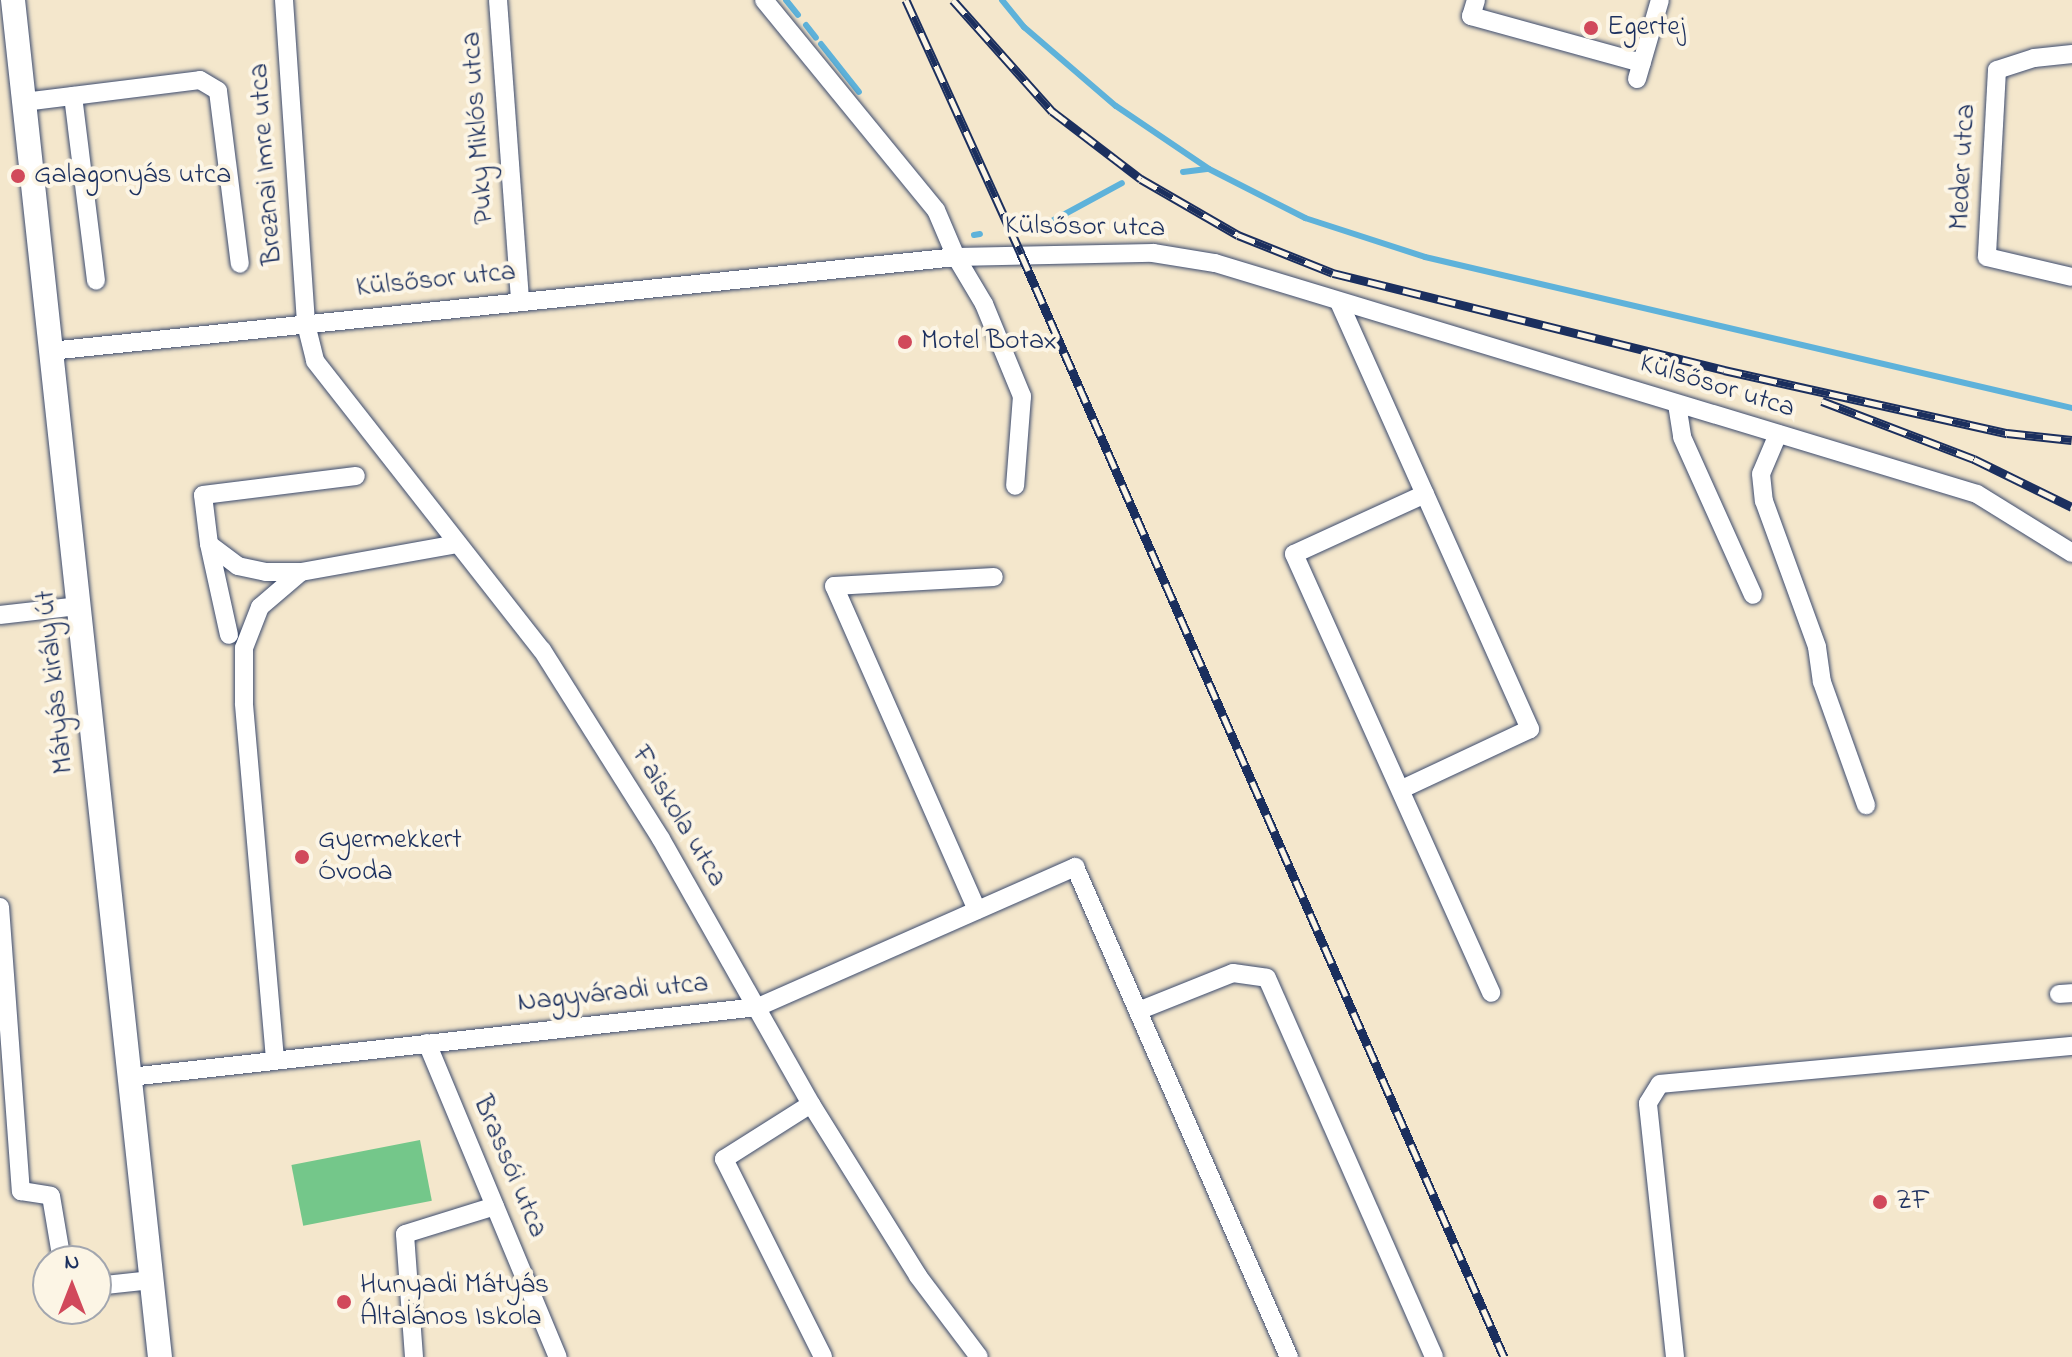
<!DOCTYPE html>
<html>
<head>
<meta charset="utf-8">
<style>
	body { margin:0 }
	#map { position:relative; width:2072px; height:1357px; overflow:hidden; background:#f4e7cc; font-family:"Indie Flower",sans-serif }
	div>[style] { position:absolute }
	.green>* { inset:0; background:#74c78a; transform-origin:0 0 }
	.stream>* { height:6px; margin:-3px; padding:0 3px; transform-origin:3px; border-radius:3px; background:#5eb2da }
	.roads { filter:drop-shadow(0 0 2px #3c4b6e) drop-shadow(0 0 2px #3c4b6e) }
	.minor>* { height:18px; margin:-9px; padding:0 9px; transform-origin:9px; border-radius:9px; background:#fff }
	.major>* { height:24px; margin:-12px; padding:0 12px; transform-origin:12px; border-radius:12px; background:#fff }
	.rail>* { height:9px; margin-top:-4.5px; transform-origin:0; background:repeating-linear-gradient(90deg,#fcf5e5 0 18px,#1b2f5e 0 36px); box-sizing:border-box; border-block:2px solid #1b2f5e }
	.dots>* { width:22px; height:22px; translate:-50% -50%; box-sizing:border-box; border:4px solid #fcf5e5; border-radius:50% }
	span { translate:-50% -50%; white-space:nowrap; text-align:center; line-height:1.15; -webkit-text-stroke:8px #fcf5e5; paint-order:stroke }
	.poi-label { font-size:28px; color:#1b2f5e }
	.left { translate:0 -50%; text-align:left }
	.street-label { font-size:28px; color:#1b2f5e }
	.north { position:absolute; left:32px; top:1245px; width:80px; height:80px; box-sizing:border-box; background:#fcf5e5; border:2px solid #a2a6af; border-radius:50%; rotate:0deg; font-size:22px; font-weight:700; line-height:32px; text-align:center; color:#1b2f5e }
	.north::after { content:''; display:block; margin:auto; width:28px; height:36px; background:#d1495b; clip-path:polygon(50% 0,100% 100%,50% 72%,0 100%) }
</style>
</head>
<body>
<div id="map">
	<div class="green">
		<i style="left:420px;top:1140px;width:62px;height:131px;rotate:79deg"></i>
	</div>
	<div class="stream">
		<i style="left:786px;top:0;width:19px;rotate:51deg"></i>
		<i style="left:1002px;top:0;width:35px;rotate:51deg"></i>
		<i style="left:1024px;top:27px;width:121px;rotate:40.7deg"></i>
		<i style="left:1116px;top:106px;width:112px;rotate:34.1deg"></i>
		<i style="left:1209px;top:169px;width:108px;rotate:27deg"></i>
		<i style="left:1305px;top:218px;width:126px;rotate:18deg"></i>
		<i style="left:1425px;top:257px;width:664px;rotate:13.14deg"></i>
		<i style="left:806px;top:25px;width:16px;rotate:52deg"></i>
		<i style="left:821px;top:44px;width:61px;rotate:51.6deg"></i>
		<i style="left:1183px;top:172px;width:24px;rotate:-7deg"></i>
		<i style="left:1041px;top:227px;width:92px;rotate:-28.5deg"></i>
		<i style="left:974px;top:235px;width:6px;rotate:-9deg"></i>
	</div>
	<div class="roads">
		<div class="minor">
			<i style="left:284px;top:0;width:325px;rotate:86.1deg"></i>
			<i style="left:306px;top:324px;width:38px;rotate:76deg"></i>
			<i style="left:315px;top:361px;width:367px;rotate:51.9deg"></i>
			<i style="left:542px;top:650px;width:223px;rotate:57.8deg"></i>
			<i style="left:661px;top:839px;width:305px;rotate:60.5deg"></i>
			<i style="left:811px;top:1104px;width:203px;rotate:58.1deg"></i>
			<i style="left:918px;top:1276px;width:101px;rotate:53deg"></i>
			<i style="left:498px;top:0;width:301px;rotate:85.8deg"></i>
			<i style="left:764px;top:0;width:271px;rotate:50.7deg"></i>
			<i style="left:936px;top:210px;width:51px;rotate:66.9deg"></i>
			<i style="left:956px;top:257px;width:55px;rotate:59.2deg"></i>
			<i style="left:984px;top:304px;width:100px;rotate:67.6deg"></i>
			<i style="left:1022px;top:396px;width:90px;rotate:94.4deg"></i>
			<i style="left:1476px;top:0;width:17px;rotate:107deg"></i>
			<i style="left:1471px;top:16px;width:177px;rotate:15.4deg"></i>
			<i style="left:2072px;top:54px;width:38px;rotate:174deg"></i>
			<i style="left:2034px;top:58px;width:39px;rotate:162deg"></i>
			<i style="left:1997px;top:70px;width:187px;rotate:93.1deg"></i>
			<i style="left:1987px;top:257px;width:87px;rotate:13.2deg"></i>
			<i style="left:1637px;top:79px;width:82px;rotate:-73.8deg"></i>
			<i style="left:73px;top:96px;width:186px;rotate:82.9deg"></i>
			<i style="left:24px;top:102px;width:177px;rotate:-7.1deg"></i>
			<i style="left:200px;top:80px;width:21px;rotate:31deg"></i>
			<i style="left:218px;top:91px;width:174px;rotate:82.8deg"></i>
			<i style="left:1339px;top:302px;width:468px;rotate:65.9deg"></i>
			<i style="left:1530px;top:729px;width:141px;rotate:154.9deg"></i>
			<i style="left:50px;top:351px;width:911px;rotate:-5.92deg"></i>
			<i style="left:956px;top:257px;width:197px;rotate:-1.2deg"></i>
			<i style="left:1153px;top:253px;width:63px;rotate:9.2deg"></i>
			<i style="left:1215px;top:263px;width:796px;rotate:16.86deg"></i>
			<i style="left:1977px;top:494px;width:112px;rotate:31.8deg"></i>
			<i style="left:1677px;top:404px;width:33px;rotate:81deg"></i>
			<i style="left:1682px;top:437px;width:173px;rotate:65.8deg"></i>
			<i style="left:1778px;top:434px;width:43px;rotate:113deg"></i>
			<i style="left:1761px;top:474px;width:27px;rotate:84deg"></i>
			<i style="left:1764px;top:501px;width:155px;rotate:70deg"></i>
			<i style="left:1817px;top:647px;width:35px;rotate:82deg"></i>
			<i style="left:1822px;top:682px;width:131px;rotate:70.3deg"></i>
			<i style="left:1425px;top:494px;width:144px;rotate:155.4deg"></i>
			<i style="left:1294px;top:554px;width:481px;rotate:65.8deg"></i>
			<i style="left:209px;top:544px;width:93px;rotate:77.6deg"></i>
			<i style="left:301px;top:572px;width:35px;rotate:180deg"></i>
			<i style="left:266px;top:572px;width:29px;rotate:-168deg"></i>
			<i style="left:238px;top:566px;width:36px;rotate:-143deg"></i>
			<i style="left:209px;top:544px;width:49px;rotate:-97deg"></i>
			<i style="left:203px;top:495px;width:154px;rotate:-7.1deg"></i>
			<i style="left:0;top:615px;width:80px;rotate:-6.5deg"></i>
			<i style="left:0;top:907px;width:285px;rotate:85.8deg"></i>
			<i style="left:21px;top:1191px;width:30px;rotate:9deg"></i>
			<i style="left:51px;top:1196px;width:66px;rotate:80.4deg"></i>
			<i style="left:977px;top:910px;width:354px;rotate:-113.8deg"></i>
			<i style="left:834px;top:586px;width:160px;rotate:-3.2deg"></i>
			<i style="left:2059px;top:994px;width:13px;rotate:-4deg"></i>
			<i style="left:1138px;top:1011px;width:102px;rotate:-21.8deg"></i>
			<i style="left:1233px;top:973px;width:34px;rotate:8deg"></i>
			<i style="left:1267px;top:978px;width:414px;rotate:66.2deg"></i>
			<i style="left:427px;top:1043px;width:340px;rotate:67.4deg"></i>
			<i style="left:275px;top:1059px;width:357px;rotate:-95deg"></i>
			<i style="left:244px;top:703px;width:55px;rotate:-90deg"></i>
			<i style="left:244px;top:648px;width:44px;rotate:-68.7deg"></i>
			<i style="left:260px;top:607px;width:54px;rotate:-40.5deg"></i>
			<i style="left:301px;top:572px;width:158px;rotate:-10.2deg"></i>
			<i style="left:130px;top:1077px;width:632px;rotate:-6.36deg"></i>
			<i style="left:758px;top:1007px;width:347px;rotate:-23.8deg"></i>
			<i style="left:1075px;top:867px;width:535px;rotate:66.41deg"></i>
			<i style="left:811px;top:1104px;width:103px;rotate:147.7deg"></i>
			<i style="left:724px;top:1159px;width:221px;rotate:63.4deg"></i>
			<i style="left:96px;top:1286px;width:56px;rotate:-6.1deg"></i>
			<i style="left:414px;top:1357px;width:123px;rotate:-94.2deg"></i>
			<i style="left:405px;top:1234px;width:94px;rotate:-17.3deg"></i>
			<i style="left:1675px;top:1357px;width:255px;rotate:-96.1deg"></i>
			<i style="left:1648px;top:1103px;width:22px;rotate:-58deg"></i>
			<i style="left:1660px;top:1084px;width:414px;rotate:-5.3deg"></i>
		</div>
		<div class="major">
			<i style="left:13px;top:0;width:1365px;rotate:83.82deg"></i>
		</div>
	</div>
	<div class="rail">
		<i style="left:906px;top:0;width:279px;rotate:65.6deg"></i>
		<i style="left:1021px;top:254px;width:1204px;rotate:66.35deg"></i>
		<i style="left:953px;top:0;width:149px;rotate:48.3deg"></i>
		<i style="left:1052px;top:111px;width:112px;rotate:37.4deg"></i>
		<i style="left:1141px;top:179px;width:112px;rotate:30deg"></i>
		<i style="left:1238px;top:235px;width:102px;rotate:21.8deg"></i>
		<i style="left:1333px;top:273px;width:403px;rotate:13.9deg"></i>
		<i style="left:1724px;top:370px;width:290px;rotate:12.6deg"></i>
		<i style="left:2007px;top:433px;width:65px;rotate:6.1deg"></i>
		<i style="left:1822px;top:401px;width:163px;rotate:20.9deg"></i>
		<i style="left:1974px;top:459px;width:109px;rotate:26.1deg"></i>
	</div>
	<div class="dots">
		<i style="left:1591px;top:28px;background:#d1495b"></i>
		<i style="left:18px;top:176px;background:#d1495b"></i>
		<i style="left:905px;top:342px;background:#d1495b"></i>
		<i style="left:302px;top:857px;background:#d1495b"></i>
		<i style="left:1880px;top:1202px;background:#d1495b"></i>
		<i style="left:344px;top:1302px;background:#d1495b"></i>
	</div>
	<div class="poi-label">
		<span class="left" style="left:1607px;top:28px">Egertej</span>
		<span class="left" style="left:34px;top:176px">Galagonyás utca</span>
		<span class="left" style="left:921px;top:342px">Motel Botax</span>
		<span class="left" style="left:318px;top:857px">Gyermekkert<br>Óvoda</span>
		<span class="left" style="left:1896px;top:1202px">ZF</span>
		<span class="left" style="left:360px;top:1302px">Hunyadi Mátyás<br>Általános Iskola</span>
	</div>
	<div class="street-label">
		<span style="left:479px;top:128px;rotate:-94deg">Puky Miklós utca</span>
		<span style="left:267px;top:164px;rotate:-94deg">Breznai Imre utca</span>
		<span style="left:1964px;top:167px;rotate:-87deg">Meder utca</span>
		<span style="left:1085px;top:228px;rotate:1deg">Külsősor utca</span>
		<span style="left:436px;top:281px;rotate:-6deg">Külsősor utca</span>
		<span style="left:1717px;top:387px;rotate:17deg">Külsősor utca</span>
		<span style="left:56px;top:682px;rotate:-96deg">Mátyás király út</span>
		<span style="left:678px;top:817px;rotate:59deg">Faiskola utca</span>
		<span style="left:613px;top:994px;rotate:-6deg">Nagyváradi utca</span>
		<span style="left:509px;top:1167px;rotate:67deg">Brassói utca</span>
	</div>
	<div class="north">N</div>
</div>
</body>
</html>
